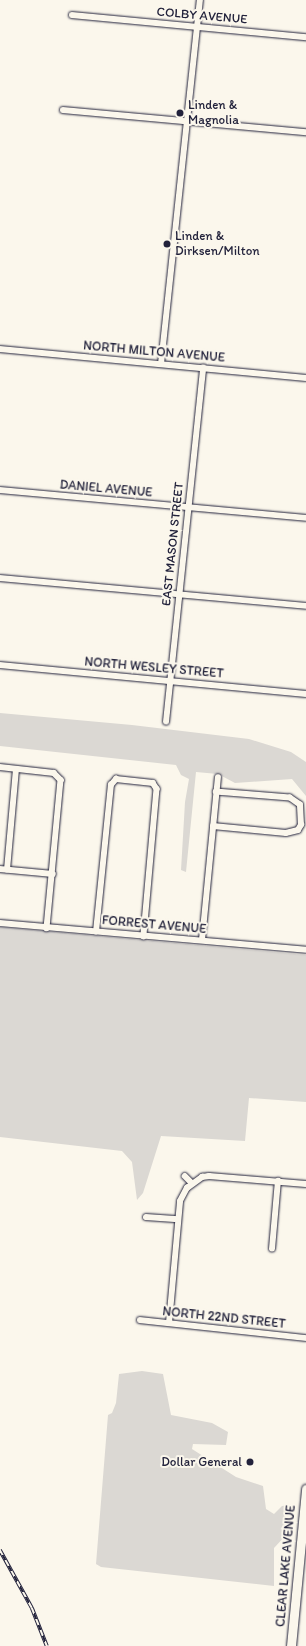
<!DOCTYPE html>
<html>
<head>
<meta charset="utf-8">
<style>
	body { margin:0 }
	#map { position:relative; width:306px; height:1646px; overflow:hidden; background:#fbf7ec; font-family:Itim,sans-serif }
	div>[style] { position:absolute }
	.green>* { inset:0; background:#dbd8d3 }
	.roads { filter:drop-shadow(0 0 1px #22223b) drop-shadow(0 0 1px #22223b) }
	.minor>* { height:5.5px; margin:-2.75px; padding:0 2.75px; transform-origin:2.75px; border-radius:2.75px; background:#fbf7ec }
	.primary>* { height:9px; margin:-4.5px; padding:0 4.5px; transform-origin:4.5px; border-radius:4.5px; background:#fbf7ec }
	.rail>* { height:3.5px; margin-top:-1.75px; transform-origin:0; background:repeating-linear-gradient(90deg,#fbf7ec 0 6px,#22223b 0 12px); box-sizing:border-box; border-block:1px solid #22223b }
	.dots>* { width:11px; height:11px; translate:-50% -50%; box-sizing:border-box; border:2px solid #fbf7ec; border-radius:50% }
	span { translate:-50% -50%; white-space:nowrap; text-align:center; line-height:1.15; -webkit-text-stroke:4px #fbf7ec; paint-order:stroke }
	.street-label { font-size:13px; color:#22223b }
	.poi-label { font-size:13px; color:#22223b }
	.left { translate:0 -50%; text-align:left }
	.right { translate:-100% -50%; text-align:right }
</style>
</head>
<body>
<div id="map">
	<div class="green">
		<i style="clip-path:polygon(0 713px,132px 725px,249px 739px,291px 752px,306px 762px,306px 796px,292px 779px,235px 783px,218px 774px,196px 772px,186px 872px,181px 870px,185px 802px,189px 779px,181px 775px,176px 765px,0 746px)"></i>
		<i style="clip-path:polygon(0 927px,306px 955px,306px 1102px,249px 1098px,245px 1141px,161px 1136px,143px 1193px,137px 1200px,132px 1162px,122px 1151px,0 1137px)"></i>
		<i style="clip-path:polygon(142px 1371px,163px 1374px,171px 1415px,212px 1423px,228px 1432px,226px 1445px,193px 1444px,192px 1449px,236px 1477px,263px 1486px,266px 1509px,274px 1514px,282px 1506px,290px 1505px,287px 1534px,274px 1548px,274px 1586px,101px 1567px,96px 1564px,108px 1415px,112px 1413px,116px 1403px,119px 1374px)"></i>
	</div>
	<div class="roads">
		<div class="minor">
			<i style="left:72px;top:15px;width:235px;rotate:5.4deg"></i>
			<i style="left:63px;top:110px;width:244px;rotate:5.2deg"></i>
			<i style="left:0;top:349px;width:307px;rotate:5.4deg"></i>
			<i style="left:161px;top:364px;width:366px;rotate:-83.9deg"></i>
			<i style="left:0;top:490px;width:307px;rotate:5.2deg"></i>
			<i style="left:0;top:578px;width:307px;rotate:5.2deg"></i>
			<i style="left:0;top:665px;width:307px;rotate:5.4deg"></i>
			<i style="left:166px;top:722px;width:356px;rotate:-84deg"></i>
			<i style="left:0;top:767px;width:54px;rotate:6.3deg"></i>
			<i style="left:54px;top:773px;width:10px;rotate:45deg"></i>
			<i style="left:61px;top:780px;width:149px;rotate:95.4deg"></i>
			<i style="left:213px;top:826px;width:73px;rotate:5.5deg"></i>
			<i style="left:286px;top:833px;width:12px;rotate:-14deg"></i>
			<i style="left:298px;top:830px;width:6px;rotate:-59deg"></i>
			<i style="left:301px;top:825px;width:20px;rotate:-93deg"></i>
			<i style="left:300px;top:805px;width:12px;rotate:-145deg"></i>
			<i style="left:290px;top:798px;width:74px;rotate:-175.4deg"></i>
			<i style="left:0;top:869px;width:53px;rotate:5.4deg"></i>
			<i style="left:7px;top:870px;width:101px;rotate:-84.9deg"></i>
			<i style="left:0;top:923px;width:307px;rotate:5deg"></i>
			<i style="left:96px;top:932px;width:148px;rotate:-84.2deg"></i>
			<i style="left:111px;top:785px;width:8px;rotate:-50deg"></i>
			<i style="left:116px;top:779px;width:37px;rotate:6deg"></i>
			<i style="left:153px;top:783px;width:7px;rotate:56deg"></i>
			<i style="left:157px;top:789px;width:148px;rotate:95.1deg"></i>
			<i style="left:202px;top:940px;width:163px;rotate:-84.4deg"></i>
			<i style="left:185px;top:1176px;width:10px;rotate:45deg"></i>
			<i style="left:146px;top:1217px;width:32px;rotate:4deg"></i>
			<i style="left:272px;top:1249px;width:68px;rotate:-85deg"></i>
			<i style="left:140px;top:1320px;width:167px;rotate:6.2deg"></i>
			<i style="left:169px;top:1323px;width:122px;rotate:-84.8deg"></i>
			<i style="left:180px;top:1201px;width:15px;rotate:-62deg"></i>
			<i style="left:187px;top:1188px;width:19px;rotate:-36deg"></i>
			<i style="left:202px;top:1177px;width:7px;rotate:-8deg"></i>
			<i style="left:209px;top:1176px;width:97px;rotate:4.7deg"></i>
		</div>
		<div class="primary">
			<i style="left:291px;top:1646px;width:158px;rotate:-84.5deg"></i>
		</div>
	</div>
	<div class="rail">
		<i style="left:0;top:1550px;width:66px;rotate:61.1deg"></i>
		<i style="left:32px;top:1608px;width:41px;rotate:68.5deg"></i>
	</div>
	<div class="dots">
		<i style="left:180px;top:113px;background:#22223b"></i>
		<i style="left:167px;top:244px;background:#22223b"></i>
		<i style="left:250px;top:1462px;background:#22223b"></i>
	</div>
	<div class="street-label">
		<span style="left:202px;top:16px;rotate:5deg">COLBY AVENUE</span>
		<span style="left:154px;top:352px;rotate:5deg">NORTH MILTON AVENUE</span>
		<span style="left:106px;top:489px;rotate:5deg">DANIEL AVENUE</span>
		<span style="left:173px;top:544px;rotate:-84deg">EAST MASON STREET</span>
		<span style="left:154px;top:668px;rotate:5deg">NORTH WESLEY STREET</span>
		<span style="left:154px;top:925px;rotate:5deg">FORREST AVENUE</span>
		<span style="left:224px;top:1318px;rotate:6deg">NORTH 22ND STREET</span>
		<span style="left:286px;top:1566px;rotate:-85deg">CLEAR LAKE AVENUE</span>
	</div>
	<div class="poi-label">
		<span class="left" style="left:188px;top:113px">Linden &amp;<br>Magnolia</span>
		<span class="left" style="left:175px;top:244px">Linden &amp;<br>Dirksen/Milton</span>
		<span class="right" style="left:242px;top:1462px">Dollar General</span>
	</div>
</div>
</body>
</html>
